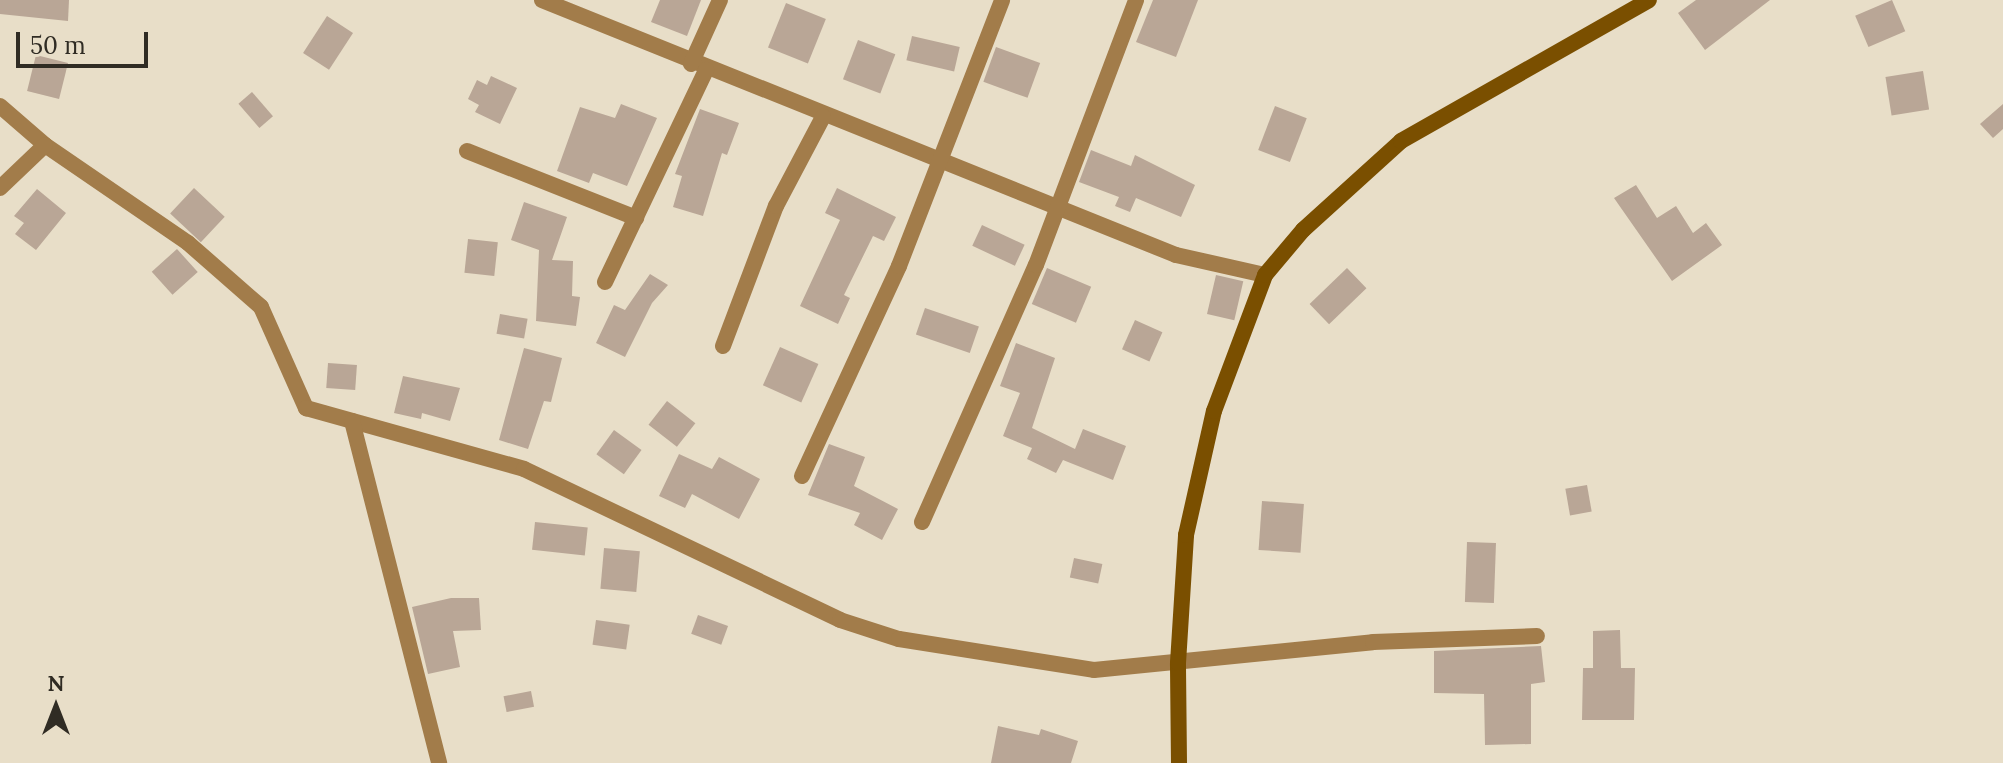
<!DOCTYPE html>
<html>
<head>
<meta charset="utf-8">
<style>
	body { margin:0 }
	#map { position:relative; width:2003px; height:763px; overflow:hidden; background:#e8dec8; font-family:Lora,serif }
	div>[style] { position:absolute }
	.building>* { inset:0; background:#b9a696; transform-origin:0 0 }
	.street>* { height:16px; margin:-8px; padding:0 8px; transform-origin:8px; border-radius:8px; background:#a27c4a }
	.secondary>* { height:16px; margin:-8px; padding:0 8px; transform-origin:8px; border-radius:8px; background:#7a4f00 }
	span { translate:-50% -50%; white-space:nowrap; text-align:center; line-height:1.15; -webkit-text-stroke:6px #e8dec8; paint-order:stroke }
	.north { position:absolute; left:16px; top:667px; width:80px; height:80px; -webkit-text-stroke:6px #e8dec8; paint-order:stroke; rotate:0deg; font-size:22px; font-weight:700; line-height:32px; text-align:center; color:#302c24 }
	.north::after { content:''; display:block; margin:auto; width:28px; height:36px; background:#302c24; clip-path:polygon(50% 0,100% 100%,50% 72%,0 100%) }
	.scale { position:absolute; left:16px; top:32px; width:132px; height:36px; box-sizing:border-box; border:4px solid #302c24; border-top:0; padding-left:10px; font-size:24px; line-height:28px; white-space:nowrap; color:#302c24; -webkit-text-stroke:6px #e8dec8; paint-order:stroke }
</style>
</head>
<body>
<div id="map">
	<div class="building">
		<i style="clip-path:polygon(0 0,69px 0,68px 21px,0 14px)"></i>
		<i style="clip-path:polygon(660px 0,701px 0,687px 36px,651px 22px)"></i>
		<i style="clip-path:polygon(1153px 0,1198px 0,1176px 57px,1136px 42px)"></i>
		<i style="clip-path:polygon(1696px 0,1770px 0,1705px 50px,1678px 13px)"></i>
		<i style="left:1892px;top:0;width:34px;height:40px;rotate:67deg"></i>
		<i style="left:786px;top:3px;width:43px;height:48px;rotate:22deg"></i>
		<i style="left:327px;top:16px;width:31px;height:44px;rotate:33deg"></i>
		<i style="left:912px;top:36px;width:49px;height:25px;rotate:13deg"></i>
		<i style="left:858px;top:40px;width:40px;height:42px;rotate:21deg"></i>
		<i style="left:996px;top:47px;width:47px;height:37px;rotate:20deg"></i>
		<i style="left:36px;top:55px;width:33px;height:37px;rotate:14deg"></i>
		<i style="left:1923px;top:71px;width:39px;height:38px;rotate:81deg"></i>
		<i style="clip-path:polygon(491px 76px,517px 88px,500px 124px,475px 112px,479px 105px,468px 99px,477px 80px,487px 85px)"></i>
		<i style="left:252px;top:92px;width:32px;height:18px;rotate:49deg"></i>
		<i style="clip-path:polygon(621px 104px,657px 118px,627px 186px,593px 173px,589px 183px,557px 171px,580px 107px,615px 118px)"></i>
		<i style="clip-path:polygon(2003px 104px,2003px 129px,1993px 138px,1980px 124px)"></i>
		<i style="left:1275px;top:106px;width:34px;height:47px;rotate:21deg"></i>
		<i style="clip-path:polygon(700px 109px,739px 123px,727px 155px,722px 153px,703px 216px,673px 207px,682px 176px,675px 174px)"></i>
		<i style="clip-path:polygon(1091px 150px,1131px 166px,1135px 155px,1195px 185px,1181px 217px,1136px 198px,1130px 212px,1115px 206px,1119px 197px,1079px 182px)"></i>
		<i style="clip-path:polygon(1636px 185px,1657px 218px,1676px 206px,1693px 233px,1706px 223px,1722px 245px,1672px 281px,1614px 198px)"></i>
		<i style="left:194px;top:188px;width:42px;height:35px;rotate:43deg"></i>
		<i style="clip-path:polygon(837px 188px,896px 217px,884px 241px,873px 236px,844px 295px,850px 298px,838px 324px,800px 306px,840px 220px,825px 213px)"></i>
		<i style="clip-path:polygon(37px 189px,66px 213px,36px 250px,15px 234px,24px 223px,14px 216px)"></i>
		<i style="clip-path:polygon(524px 202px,567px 217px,552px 260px,573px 261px,572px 296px,580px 297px,576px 326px,536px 321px,539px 250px,511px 240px)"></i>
		<i style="left:982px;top:225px;width:47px;height:23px;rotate:25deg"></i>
		<i style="left:468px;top:239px;width:30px;height:34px;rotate:6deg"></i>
		<i style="left:177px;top:249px;width:31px;height:34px;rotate:48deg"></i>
		<i style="left:1047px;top:268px;width:48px;height:39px;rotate:23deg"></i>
		<i style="left:1347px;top:268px;width:28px;height:52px;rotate:46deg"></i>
		<i style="clip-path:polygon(650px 274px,668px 285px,652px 303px,625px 357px,596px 343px,614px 305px,625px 310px)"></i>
		<i style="left:1216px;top:275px;width:28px;height:40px;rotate:13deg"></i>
		<i style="left:925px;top:308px;width:57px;height:28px;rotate:19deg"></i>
		<i style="left:500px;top:314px;width:28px;height:20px;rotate:10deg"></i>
		<i style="left:1135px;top:320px;width:30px;height:32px;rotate:24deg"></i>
		<i style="clip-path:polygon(1016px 343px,1055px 358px,1032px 428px,1075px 449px,1083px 429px,1126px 446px,1113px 480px,1063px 460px,1056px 473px,1027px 459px,1032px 448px,1003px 436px,1020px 393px,1000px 386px)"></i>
		<i style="left:780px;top:347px;width:42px;height:42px;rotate:24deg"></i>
		<i style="clip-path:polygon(524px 348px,562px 358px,551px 402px,544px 401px,528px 449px,499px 440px)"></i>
		<i style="left:328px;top:363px;width:29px;height:25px;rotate:4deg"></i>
		<i style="clip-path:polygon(403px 376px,460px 388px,450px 421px,422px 413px,421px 419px,394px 413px)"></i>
		<i style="left:667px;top:401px;width:36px;height:30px;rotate:38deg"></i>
		<i style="left:614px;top:430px;width:34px;height:30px;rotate:36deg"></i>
		<i style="clip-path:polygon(829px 444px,865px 457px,854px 486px,898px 509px,882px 540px,854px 525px,860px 513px,808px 495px)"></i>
		<i style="clip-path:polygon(679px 454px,712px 469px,719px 457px,760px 479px,739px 519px,692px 494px,685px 508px,659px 496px)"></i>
		<i style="left:1587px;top:485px;width:27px;height:22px;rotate:80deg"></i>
		<i style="left:1262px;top:501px;width:42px;height:49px;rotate:4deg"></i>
		<i style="left:535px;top:522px;width:53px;height:28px;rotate:6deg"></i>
		<i style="left:1467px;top:542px;width:29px;height:60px;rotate:2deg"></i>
		<i style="left:604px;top:548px;width:36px;height:41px;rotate:5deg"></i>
		<i style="left:1074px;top:558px;width:29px;height:20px;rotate:12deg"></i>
		<i style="clip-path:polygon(451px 598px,479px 598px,481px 630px,453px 631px,460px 667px,428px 674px,412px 607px)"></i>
		<i style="left:698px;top:615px;width:32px;height:20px;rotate:20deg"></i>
		<i style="left:596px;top:620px;width:34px;height:25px;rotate:8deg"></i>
		<i style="clip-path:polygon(1620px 630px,1621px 668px,1635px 668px,1634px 720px,1582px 720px,1583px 668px,1593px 668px,1593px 631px)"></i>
		<i style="clip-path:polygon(1541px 646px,1545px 682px,1531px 684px,1531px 744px,1485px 745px,1484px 694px,1434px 693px,1434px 651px)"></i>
		<i style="left:531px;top:691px;width:16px;height:28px;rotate:79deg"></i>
		<i style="clip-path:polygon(998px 726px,1039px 735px,1041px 729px,1078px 741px,1071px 763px,991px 763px)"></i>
	</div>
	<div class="street">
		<i style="left:542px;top:0;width:683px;rotate:21.91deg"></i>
		<i style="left:1176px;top:255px;width:91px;rotate:12.7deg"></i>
		<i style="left:691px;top:64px;width:70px;rotate:-65.6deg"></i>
		<i style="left:0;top:106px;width:60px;rotate:40.9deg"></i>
		<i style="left:45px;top:145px;width:173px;rotate:34.4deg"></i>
		<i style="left:188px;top:243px;width:97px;rotate:41.2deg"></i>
		<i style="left:261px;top:307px;width:111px;rotate:66deg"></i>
		<i style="left:306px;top:408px;width:226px;rotate:15.6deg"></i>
		<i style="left:524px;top:469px;width:350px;rotate:25.5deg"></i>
		<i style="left:840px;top:620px;width:62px;rotate:17.9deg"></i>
		<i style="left:899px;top:639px;width:197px;rotate:9deg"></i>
		<i style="left:1094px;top:670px;width:280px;rotate:-5.7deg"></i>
		<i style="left:1373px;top:642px;width:164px;rotate:-2.1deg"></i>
		<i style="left:467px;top:151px;width:182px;rotate:21.6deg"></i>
		<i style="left:0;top:188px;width:62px;rotate:-43.7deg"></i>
		<i style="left:605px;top:282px;width:235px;rotate:-64.5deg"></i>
		<i style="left:723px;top:346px;width:150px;rotate:-69.3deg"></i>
		<i style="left:776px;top:206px;width:101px;rotate:-62.2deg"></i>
		<i style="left:352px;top:421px;width:353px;rotate:75.7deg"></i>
		<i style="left:802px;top:476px;width:231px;rotate:-65.2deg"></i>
		<i style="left:899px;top:266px;width:285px;rotate:-68.8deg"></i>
		<i style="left:922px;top:522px;width:281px;rotate:-66.1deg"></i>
		<i style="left:1036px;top:265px;width:283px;rotate:-69.3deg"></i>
	</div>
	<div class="secondary">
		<i style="left:1179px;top:763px;width:100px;rotate:-90.6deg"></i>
		<i style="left:1178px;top:663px;width:128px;rotate:-86.4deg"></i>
		<i style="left:1186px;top:535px;width:127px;rotate:-77.3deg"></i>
		<i style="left:1214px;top:411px;width:145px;rotate:-69.4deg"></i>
		<i style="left:1265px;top:275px;width:59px;rotate:-49.8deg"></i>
		<i style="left:1303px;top:230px;width:132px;rotate:-42.2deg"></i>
		<i style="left:1401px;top:141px;width:285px;rotate:-29.6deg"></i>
	</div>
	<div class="north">N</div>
	<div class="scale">50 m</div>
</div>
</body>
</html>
